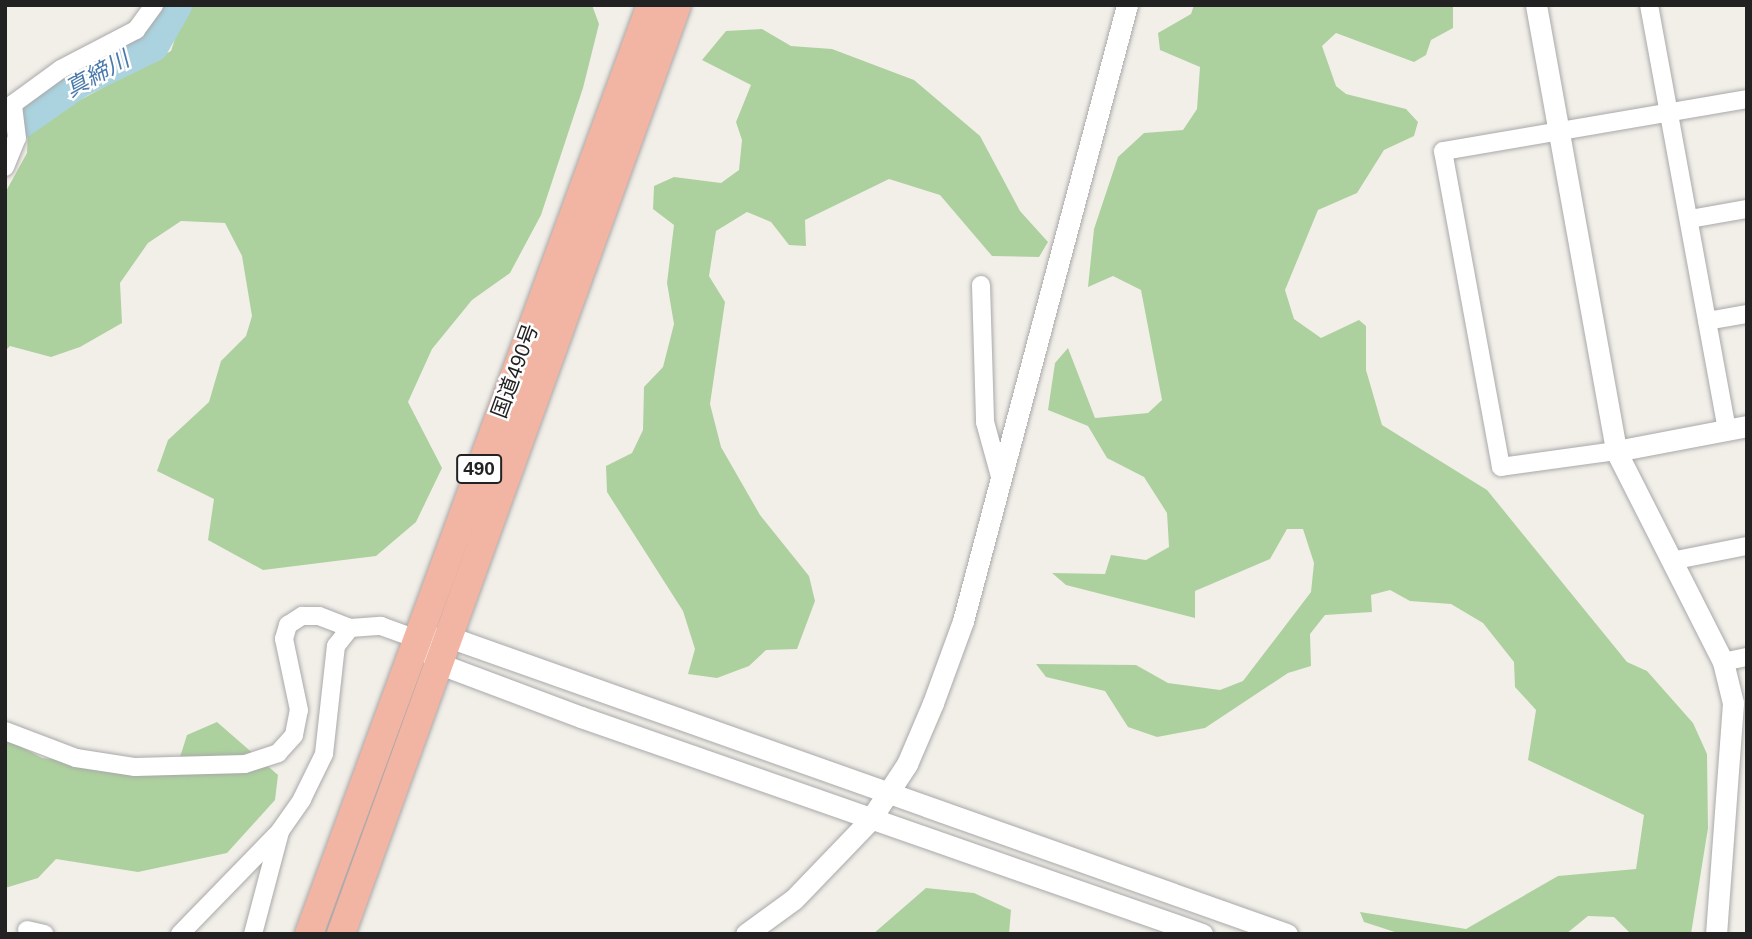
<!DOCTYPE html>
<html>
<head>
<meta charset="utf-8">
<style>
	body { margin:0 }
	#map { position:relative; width:1752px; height:939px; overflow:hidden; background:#f2efe9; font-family:Arial,"Noto Sans JP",sans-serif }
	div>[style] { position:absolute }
	.forest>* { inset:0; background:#add19e }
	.river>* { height:33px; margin:-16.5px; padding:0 16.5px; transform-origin:16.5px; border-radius:16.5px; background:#aad3df }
	.roads { filter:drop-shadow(0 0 2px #a9a9a9) drop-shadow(0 0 2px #a9a9a9) }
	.minor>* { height:18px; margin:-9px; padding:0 9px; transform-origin:9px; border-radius:9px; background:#fff }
	.tertiary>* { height:21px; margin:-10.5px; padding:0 10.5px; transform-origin:10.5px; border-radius:10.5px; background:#fff }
	.trunk>* { height:28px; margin:-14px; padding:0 14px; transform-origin:14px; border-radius:14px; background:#f2b4a3 }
	span { translate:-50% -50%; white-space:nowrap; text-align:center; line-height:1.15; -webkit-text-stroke:5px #fff; paint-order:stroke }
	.shield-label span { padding:2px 5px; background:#fff; border:2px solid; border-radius:5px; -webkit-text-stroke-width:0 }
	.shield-label { font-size:19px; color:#222; font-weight:700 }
	.street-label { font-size:21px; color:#222 }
	.water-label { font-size:23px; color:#4a7aab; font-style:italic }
	.frame { position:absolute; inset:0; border:7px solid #222; pointer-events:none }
</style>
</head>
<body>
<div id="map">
	<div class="forest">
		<i style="clip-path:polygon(186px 5px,592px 5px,599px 24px,583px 88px,541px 215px,510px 273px,472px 300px,432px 349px,408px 402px,442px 468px,416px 522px,376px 556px,263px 570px,208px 540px,214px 499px,157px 471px,168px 440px,209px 402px,221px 361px,246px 336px,252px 316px,242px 256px,225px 223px,181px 221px,148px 243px,120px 283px,122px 323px,80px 347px,51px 357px,10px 346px,5px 351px,5px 193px,27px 153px,28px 128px,171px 51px)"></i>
		<i style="clip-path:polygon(1194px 5px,1453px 5px,1453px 28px,1431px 40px,1426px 55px,1414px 62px,1336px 33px,1322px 46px,1336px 86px,1346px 94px,1406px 109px,1418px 122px,1414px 136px,1384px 150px,1357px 193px,1318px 210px,1285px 290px,1294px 319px,1321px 338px,1359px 320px,1366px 326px,1366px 370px,1382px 425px,1487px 490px,1627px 662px,1647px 671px,1693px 723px,1707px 754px,1708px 828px,1691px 934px,1631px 934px,1614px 917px,1588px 916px,1566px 934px,1401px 934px,1364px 922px,1360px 912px,1466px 929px,1558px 876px,1636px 869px,1644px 815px,1528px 760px,1536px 710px,1515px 687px,1514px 662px,1483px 623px,1451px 604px,1410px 601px,1390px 590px,1371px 595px,1372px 612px,1325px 615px,1310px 634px,1311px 666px,1288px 673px,1205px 728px,1157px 737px,1128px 727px,1105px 691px,1046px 677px,1036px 664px,1136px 665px,1168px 683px,1220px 690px,1243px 681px,1311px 592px,1314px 563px,1303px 529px,1287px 529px,1270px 559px,1195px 591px,1195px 618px,1066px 585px,1052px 573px,1105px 574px,1111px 555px,1146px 560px,1169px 547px,1167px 513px,1144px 477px,1107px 458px,1088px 426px,1048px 410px,1055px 363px,1068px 348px,1095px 418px,1148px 413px,1162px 400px,1141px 290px,1113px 276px,1088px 287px,1094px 229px,1118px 157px,1144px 133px,1183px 130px,1197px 109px,1200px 67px,1160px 50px,1158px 33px,1191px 14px)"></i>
		<i style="clip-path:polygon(762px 29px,791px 46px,832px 49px,914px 80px,980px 136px,1020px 211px,1048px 242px,1039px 257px,992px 256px,940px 195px,889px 179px,805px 220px,806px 246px,789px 245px,771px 222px,747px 212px,716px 231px,709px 276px,725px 302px,710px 404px,721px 447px,760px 515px,809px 576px,815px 601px,797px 649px,766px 650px,749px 666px,717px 678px,688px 674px,695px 649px,683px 611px,607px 492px,606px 466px,632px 453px,643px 430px,644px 387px,663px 367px,674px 324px,667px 283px,674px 225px,653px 209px,654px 186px,674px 177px,721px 183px,739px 170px,742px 140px,736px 122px,751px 85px,702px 60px,726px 31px)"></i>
		<i style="clip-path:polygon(217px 722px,278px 775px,275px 800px,227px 853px,138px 872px,56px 859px,38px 878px,5px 888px,5px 738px,42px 758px,175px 773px,187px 735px)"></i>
		<i style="clip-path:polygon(926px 888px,974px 893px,1011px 910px,1009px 934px,873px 934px)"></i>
	</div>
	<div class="river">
		<i style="left:5px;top:132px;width:89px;rotate:-34.9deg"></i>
		<i style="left:78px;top:81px;width:82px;rotate:-25.9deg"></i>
		<i style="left:152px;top:45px;width:46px;rotate:-60.1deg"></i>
	</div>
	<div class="roads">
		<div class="minor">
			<i style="left:1649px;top:5px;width:432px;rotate:79.6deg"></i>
			<i style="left:5px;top:167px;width:31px;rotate:-68deg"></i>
			<i style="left:17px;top:138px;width:34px;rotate:-97deg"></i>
			<i style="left:13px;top:104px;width:59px;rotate:-36.1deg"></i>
			<i style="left:61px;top:69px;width:85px;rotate:-27.5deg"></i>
			<i style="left:136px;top:30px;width:31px;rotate:-54deg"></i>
			<i style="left:1690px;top:219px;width:58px;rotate:-10deg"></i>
			<i style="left:981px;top:285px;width:137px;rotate:88.3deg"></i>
			<i style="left:985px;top:422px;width:60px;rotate:74.6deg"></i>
			<i style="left:1707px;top:321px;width:41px;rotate:-9.9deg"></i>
			<i style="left:1616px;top:451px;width:116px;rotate:172.1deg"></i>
			<i style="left:1501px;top:467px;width:321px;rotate:-100.4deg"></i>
			<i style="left:1443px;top:151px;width:308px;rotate:-9.7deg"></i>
			<i style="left:1671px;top:561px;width:77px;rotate:-11.2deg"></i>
			<i style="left:1723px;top:662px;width:25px;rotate:-12deg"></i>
			<i style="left:5px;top:731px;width:76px;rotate:20.8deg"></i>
			<i style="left:76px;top:758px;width:60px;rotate:8.7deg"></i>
			<i style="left:135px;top:767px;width:110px;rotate:-1.6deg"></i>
			<i style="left:245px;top:764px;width:35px;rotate:-18deg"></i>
			<i style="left:278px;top:753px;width:24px;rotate:-48deg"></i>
			<i style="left:294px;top:735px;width:25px;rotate:-79deg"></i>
			<i style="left:299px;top:710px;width:73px;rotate:-101.9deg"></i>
			<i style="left:284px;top:639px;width:15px;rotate:-74deg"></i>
			<i style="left:288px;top:625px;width:17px;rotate:-33deg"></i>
			<i style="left:302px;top:616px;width:17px"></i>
			<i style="left:319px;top:616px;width:33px;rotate:21deg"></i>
			<i style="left:350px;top:628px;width:31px;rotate:-4deg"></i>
			<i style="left:381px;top:626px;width:37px;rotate:20deg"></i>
			<i style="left:27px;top:930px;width:18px;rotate:13deg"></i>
			<i style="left:180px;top:934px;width:144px;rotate:-45.8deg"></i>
			<i style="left:280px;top:831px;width:39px;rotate:-55deg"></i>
			<i style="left:302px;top:799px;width:50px;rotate:-63.9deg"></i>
			<i style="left:324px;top:754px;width:109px;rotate:-83.7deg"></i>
			<i style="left:336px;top:646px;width:23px;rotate:-52deg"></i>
			<i style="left:253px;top:934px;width:106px;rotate:-75.2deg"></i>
		</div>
		<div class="tertiary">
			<i style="left:1536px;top:5px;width:453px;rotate:79.8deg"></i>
			<i style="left:1616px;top:451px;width:237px;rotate:63.1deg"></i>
			<i style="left:1723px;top:662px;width:42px;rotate:76.3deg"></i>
			<i style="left:1733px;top:703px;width:232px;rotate:94.2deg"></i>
			<i style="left:1616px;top:451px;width:133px;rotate:-10.8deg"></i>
			<i style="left:434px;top:638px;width:15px;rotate:-4deg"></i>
			<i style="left:449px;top:637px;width:889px;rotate:19.52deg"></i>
			<i style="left:429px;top:653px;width:16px;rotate:45deg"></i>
			<i style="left:440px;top:664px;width:151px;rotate:20.6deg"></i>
			<i style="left:581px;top:717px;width:658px;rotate:19.26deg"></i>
			<i style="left:746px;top:934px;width:59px;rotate:-36.1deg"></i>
			<i style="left:794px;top:899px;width:110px;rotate:-46.1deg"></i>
			<i style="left:870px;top:820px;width:67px;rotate:-56.5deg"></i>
			<i style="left:907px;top:764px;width:66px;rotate:-66.9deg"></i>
			<i style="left:933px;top:703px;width:87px;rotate:-69.9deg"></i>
			<i style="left:963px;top:621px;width:637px;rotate:-75.09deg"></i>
		</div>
		<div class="trunk">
			<i style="left:309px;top:934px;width:990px;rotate:-69.79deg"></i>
			<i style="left:341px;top:934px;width:988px;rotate:-70.12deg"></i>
		</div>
	</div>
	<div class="shield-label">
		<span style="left:479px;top:469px">490</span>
	</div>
	<div class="street-label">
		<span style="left:515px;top:371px;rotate:-70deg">国道490号</span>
	</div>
	<div class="water-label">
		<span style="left:97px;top:74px;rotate:-29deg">真締川</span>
	</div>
	<div class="frame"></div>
</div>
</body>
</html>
